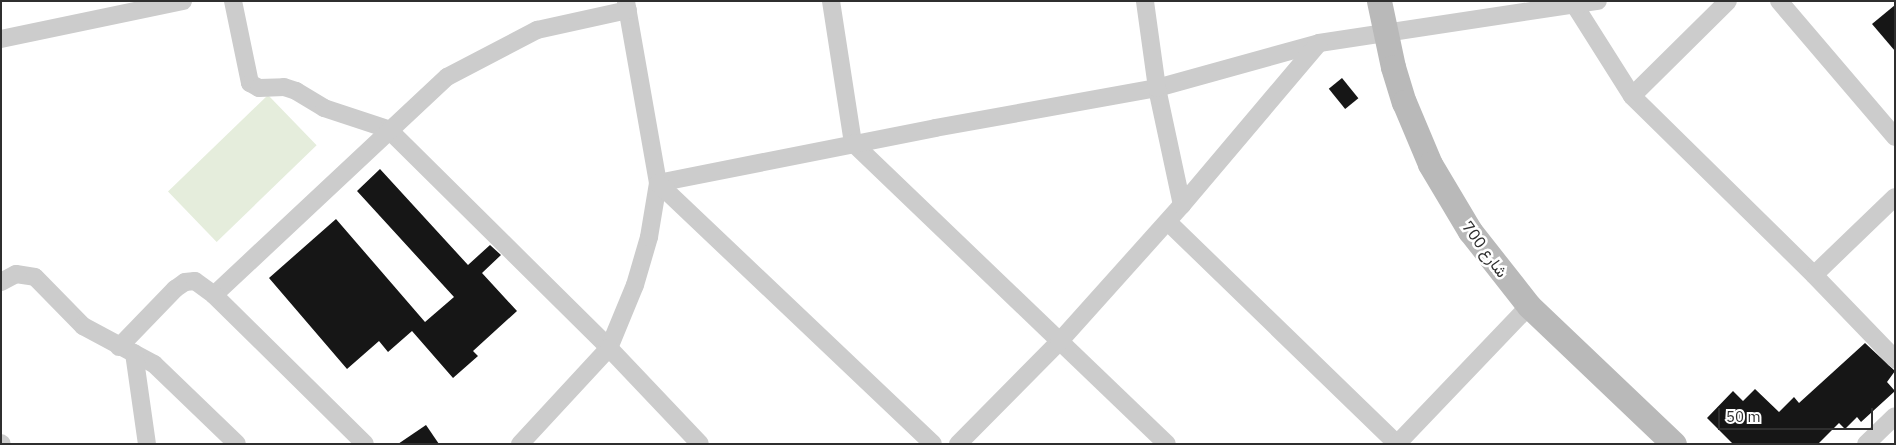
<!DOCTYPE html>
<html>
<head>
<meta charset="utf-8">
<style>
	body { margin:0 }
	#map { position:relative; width:1896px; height:445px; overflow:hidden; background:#fff; font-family:"IBM Plex Sans",Vazirmatn,sans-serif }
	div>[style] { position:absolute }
	.green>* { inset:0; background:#e5eddc; transform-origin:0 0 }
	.building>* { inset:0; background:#161616; transform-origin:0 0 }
	.street>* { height:18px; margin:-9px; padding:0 9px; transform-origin:9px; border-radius:9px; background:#ccc }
	.secondary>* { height:25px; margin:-12.5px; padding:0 12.5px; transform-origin:12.5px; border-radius:12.5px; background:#b9b9b9 }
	span { translate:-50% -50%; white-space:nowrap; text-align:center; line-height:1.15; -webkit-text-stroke:5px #fff; paint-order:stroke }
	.street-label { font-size:16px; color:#2f2f2f }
	.frame { position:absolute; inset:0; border:2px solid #2f2f2f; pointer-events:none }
	.scale { position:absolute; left:1718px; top:408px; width:155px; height:22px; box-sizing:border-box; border:2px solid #2f2f2f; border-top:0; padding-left:6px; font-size:15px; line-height:18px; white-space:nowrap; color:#2f2f2f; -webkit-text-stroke:4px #fff; paint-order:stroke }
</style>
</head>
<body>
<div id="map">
	<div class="green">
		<i style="left:268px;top:95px;width:70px;height:139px;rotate:46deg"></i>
	</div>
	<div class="building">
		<i style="clip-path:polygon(1895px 5px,1895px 51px,1872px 24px)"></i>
		<i style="left:1342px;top:78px;width:26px;height:17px;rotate:51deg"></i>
		<i style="clip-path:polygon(380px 169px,468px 265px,490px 245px,501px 255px,482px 273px,517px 311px,473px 351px,478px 356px,453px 378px,412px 331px,388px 352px,379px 341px,347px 369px,269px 278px,336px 219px,425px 322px,454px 297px,357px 191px)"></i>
		<i style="clip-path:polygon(1865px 343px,1895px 371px,1887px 382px,1895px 391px,1861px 422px,1857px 417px,1845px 429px,1839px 423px,1818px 444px,1733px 444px,1707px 418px,1733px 391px,1743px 401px,1755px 389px,1779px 412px,1794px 397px,1799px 403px)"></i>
		<i style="clip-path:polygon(426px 425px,439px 444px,398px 444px)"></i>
	</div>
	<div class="street">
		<i style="left:233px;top:1px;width:84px;rotate:78.3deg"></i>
		<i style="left:250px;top:83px;width:10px;rotate:29deg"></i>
		<i style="left:259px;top:88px;width:25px;rotate:-2deg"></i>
		<i style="left:284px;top:87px;width:13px;rotate:18deg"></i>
		<i style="left:296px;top:91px;width:33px;rotate:31deg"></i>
		<i style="left:324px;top:108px;width:67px;rotate:18.2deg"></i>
		<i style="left:388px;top:129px;width:311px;rotate:44.7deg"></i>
		<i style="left:609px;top:348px;width:68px;rotate:-67.6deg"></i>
		<i style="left:635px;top:285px;width:50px;rotate:-73.7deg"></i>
		<i style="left:649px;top:237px;width:55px;rotate:-80.5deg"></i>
		<i style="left:658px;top:183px;width:185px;rotate:-100deg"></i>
		<i style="left:831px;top:1px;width:144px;rotate:81.2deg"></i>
		<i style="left:853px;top:143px;width:435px;rotate:43.8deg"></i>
		<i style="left:1572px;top:1px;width:112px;rotate:57.7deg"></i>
		<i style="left:1632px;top:96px;width:255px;rotate:44.5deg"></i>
		<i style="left:1779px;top:1px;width:179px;rotate:49.5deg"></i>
		<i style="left:1px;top:39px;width:186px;rotate:-11.8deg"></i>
		<i style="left:1632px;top:96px;width:135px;rotate:-44.7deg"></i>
		<i style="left:658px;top:183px;width:282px;rotate:-11.2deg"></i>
		<i style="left:935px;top:128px;width:226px;rotate:-10.2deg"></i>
		<i style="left:1157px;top:88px;width:168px;rotate:-15.5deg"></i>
		<i style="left:1319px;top:43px;width:282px;rotate:-8.6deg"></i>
		<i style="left:658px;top:183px;width:379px;rotate:43.5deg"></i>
		<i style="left:1895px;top:197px;width:112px;rotate:136.1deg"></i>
		<i style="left:1814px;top:275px;width:117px;rotate:46deg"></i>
		<i style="left:1182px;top:205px;width:212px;rotate:-49.8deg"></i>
		<i style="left:1168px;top:222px;width:319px;rotate:44.1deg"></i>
		<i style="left:1px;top:282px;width:17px;rotate:-28deg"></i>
		<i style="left:16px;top:274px;width:19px;rotate:9deg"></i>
		<i style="left:35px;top:277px;width:69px;rotate:45.6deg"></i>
		<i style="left:83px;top:326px;width:81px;rotate:28.2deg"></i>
		<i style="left:154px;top:364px;width:115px;rotate:43.9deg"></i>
		<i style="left:214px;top:295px;width:319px;rotate:-43.1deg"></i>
		<i style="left:447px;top:77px;width:102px;rotate:-27.6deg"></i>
		<i style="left:537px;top:30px;width:93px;rotate:-12.4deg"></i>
		<i style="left:119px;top:347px;width:81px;rotate:-46deg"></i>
		<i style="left:175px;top:289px;width:12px;rotate:-35deg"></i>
		<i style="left:185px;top:282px;width:10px;rotate:-6deg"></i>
		<i style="left:195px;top:281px;width:24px;rotate:36deg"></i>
		<i style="left:214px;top:295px;width:212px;rotate:44.6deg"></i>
		<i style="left:134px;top:353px;width:92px;rotate:81.9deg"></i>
		<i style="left:1px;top:443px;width:1px;rotate:45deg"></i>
		<i style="left:520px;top:444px;width:131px;rotate:-47.2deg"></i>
		<i style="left:609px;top:348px;width:132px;rotate:46.5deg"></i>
		<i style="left:958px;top:444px;width:144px;rotate:-45.3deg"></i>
		<i style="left:1059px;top:342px;width:184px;rotate:-48.1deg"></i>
		<i style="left:1182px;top:205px;width:120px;rotate:-102.1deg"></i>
		<i style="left:1157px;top:88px;width:88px;rotate:-97.9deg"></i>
		<i style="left:1397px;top:444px;width:191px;rotate:-46.3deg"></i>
		<i style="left:1866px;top:444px;width:40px;rotate:-44deg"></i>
	</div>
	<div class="secondary">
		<i style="left:1379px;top:1px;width:67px;rotate:78deg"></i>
		<i style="left:1393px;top:67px;width:37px;rotate:73deg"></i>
		<i style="left:1404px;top:102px;width:67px;rotate:67.2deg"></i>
		<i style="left:1430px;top:164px;width:78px;rotate:59.2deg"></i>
		<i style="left:1470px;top:231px;width:95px;rotate:51.8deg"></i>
		<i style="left:1529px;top:306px;width:200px;rotate:43.6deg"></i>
	</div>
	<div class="street-label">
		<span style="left:1485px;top:249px;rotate:54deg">شارع 700</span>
	</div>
	<div class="frame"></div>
	<div class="scale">50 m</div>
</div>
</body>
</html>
